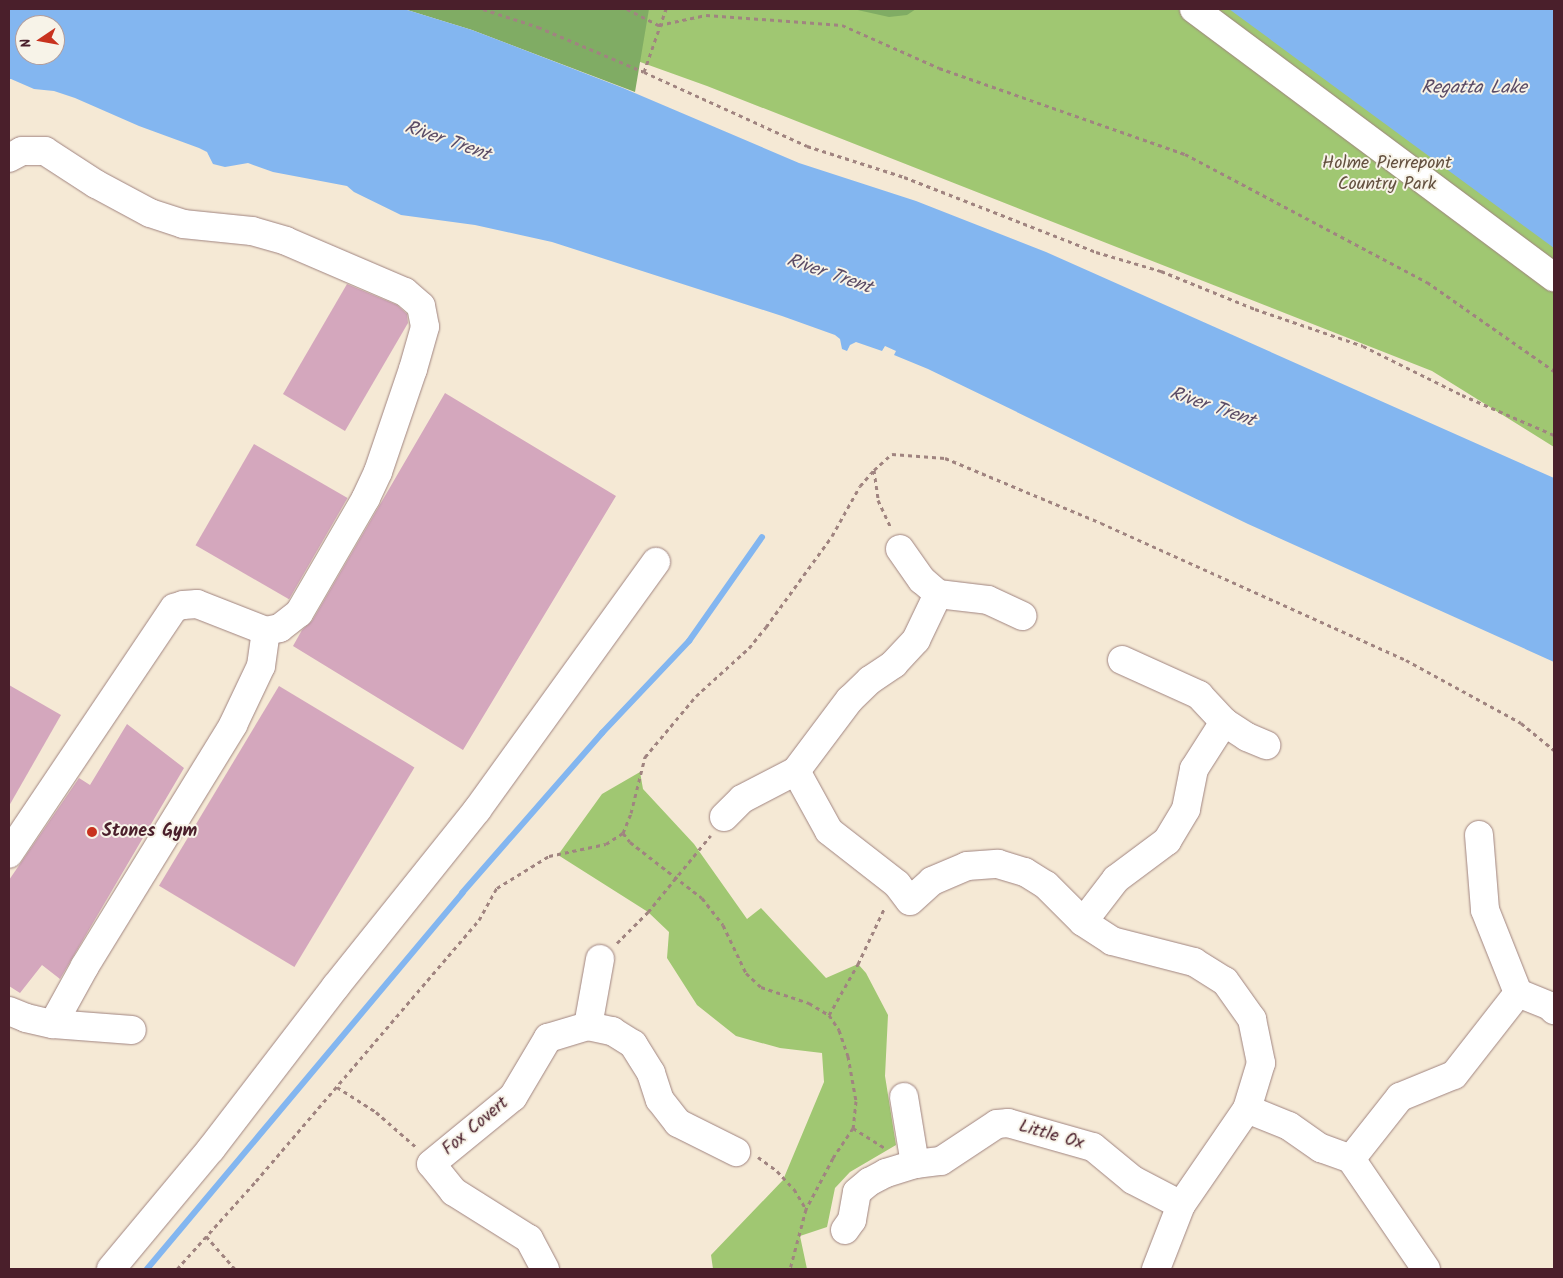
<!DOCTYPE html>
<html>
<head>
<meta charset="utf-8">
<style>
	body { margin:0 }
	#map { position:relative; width:1563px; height:1278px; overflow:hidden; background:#f5e9d5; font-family:Kalam,sans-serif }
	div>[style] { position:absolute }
	.green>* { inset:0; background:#a0c772 }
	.forest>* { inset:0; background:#80ac64 }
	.water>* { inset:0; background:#83b6f0 }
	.stream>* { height:6px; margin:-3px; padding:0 3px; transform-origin:3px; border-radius:3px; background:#83b6f0 }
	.building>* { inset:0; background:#d4a7bd; transform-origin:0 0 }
	.path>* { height:3px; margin-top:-1.5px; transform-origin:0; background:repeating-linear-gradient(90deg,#a08480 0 4px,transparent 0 8px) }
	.roads { filter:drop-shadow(0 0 1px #a08480) drop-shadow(0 0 1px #a08480) }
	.minor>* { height:28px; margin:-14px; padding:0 14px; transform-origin:14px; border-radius:14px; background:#fff }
	.dots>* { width:14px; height:14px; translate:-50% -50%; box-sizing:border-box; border:2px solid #f7f3e8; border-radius:50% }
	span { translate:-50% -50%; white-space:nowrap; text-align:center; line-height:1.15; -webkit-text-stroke:4px #f7f3e8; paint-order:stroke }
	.park-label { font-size:18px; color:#645140 }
	.poi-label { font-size:18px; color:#4a1f2b; font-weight:700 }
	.left { translate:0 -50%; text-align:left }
	.street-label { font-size:18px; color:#4a1f2b }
	.water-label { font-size:19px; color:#5b4c66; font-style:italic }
	.frame { position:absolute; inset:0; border:10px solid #4a1f2b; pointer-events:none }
	.north { position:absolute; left:15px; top:15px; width:50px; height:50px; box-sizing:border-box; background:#f7f3e8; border:1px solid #b29e9c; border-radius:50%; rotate:258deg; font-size:14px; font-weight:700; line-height:20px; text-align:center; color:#4a1f2b }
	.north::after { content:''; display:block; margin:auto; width:18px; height:22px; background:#c8321e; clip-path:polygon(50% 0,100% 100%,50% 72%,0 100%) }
</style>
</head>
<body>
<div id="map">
	<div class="green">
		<i style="clip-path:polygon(493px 9px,1554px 9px,1554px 447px,1432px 371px,707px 86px)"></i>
		<i style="clip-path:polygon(640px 772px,643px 789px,694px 844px,747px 919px,761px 908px,826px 978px,858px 964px,866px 973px,888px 1015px,885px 1076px,896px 1145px,850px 1172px,835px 1188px,827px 1227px,800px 1236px,807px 1269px,713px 1269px,711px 1255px,783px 1180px,824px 1082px,822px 1053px,780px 1048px,736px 1036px,697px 1005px,667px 958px,669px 932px,648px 912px,558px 855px,602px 794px)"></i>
	</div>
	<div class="forest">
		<i style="clip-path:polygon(404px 9px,649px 9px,635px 92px,472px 30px)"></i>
		<i style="clip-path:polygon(853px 9px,916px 9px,907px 15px,889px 17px)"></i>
	</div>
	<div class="water">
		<i style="clip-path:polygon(evenodd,9px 9px,404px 9px,472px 30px,623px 88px,799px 163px,916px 201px,1046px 252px,1554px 478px,1554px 662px,1248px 524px,928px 369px,894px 355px,896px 351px,885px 346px,882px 351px,856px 342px,850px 345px,847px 351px,842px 349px,840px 339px,835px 335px,782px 316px,552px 242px,475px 225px,401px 215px,354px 192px,347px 186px,273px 172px,248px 163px,225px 167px,213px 164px,207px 152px,199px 148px,139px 126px,75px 98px,54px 91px,34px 89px,11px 79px,9px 79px,9px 9px,25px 25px,55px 25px,55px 55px,25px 55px,25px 25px)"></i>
		<i style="clip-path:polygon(1229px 9px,1554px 9px,1554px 248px)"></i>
	</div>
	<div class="stream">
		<i style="left:147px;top:1269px;width:491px;rotate:-50deg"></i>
		<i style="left:462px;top:893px;width:213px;rotate:-48.8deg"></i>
		<i style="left:602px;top:733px;width:127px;rotate:-46.6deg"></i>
		<i style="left:689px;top:641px;width:127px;rotate:-54.9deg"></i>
	</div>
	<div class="building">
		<i style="clip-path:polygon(347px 284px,397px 305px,407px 314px,408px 323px,345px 431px,283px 394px)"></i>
		<i style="clip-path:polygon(445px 393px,616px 496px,463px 750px,293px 646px,302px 630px,312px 621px)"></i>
		<i style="left:254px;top:444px;width:108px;height:117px;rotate:30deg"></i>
		<i style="clip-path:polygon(9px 685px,61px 715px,9px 806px)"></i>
		<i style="left:279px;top:686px;width:158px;height:233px;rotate:31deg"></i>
		<i style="clip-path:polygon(127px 724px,184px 768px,60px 979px,42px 965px,20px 993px,9px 986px,9px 880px,79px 778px,90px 785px)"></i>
	</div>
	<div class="path">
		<i style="left:483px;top:9px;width:58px;rotate:18.1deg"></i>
		<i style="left:538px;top:27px;width:115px;rotate:23deg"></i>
		<i style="left:644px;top:72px;width:179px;rotate:24.4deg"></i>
		<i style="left:807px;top:146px;width:102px;rotate:17.7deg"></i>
		<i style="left:904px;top:177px;width:206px;rotate:21.3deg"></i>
		<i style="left:1096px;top:252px;width:68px;rotate:16.3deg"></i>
		<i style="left:1161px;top:271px;width:101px;rotate:22deg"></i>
		<i style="left:1255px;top:309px;width:114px;rotate:18.9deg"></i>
		<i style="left:1363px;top:346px;width:110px;rotate:26.3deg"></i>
		<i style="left:1462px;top:395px;width:100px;rotate:23.5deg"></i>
		<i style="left:627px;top:9px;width:36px;rotate:27deg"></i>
		<i style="left:659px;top:25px;width:48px;rotate:-12deg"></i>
		<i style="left:706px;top:15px;width:136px;rotate:4.2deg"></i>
		<i style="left:842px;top:25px;width:106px;rotate:23.9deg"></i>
		<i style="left:939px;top:68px;width:261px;rotate:19.3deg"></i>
		<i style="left:1185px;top:154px;width:274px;rotate:27.9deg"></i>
		<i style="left:1427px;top:282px;width:155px;rotate:35deg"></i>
		<i style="left:644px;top:72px;width:67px;rotate:-70.8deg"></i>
		<i style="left:874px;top:470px;width:30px;rotate:82deg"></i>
		<i style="left:878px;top:500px;width:31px;rotate:65deg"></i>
		<i style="left:623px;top:833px;width:11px;rotate:52deg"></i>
		<i style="left:630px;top:842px;width:91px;rotate:37.9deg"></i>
		<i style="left:702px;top:898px;width:34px;rotate:52deg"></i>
		<i style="left:723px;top:925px;width:53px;rotate:64.4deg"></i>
		<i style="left:746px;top:973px;width:21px;rotate:43deg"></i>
		<i style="left:761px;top:987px;width:51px;rotate:18.4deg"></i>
		<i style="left:809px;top:1003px;width:23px;rotate:31deg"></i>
		<i style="left:829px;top:1015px;width:18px;rotate:56deg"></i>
		<i style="left:839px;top:1030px;width:28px;rotate:71deg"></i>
		<i style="left:848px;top:1056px;width:46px;rotate:79.9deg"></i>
		<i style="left:856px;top:1101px;width:27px;rotate:96deg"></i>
		<i style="left:853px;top:1128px;width:36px;rotate:124deg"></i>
		<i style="left:833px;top:1158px;width:58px;rotate:117.9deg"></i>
		<i style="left:806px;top:1209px;width:62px;rotate:104.9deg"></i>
		<i style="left:617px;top:943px;width:44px;rotate:-45deg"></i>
		<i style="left:648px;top:912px;width:99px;rotate:-50.7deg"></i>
		<i style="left:829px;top:1015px;width:59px;rotate:-60.4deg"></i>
		<i style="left:858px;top:964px;width:63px;rotate:-64.7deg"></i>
		<i style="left:337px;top:1087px;width:46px;rotate:32.7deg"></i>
		<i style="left:376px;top:1112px;width:53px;rotate:41.2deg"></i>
		<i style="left:853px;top:1128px;width:39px;rotate:32deg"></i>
		<i style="left:758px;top:1157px;width:24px;rotate:36deg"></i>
		<i style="left:777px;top:1171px;width:25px;rotate:47deg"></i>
		<i style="left:794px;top:1189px;width:23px;rotate:59deg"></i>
		<i style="left:206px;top:1236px;width:44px;rotate:48.7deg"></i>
		<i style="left:177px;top:1269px;width:118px;rotate:-48.1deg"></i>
		<i style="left:256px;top:1181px;width:343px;rotate:-49.5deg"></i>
		<i style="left:479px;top:920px;width:37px;rotate:-61deg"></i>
		<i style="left:497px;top:888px;width:61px;rotate:-31.6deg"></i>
		<i style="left:549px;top:856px;width:58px;rotate:-11.9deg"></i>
		<i style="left:606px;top:844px;width:20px;rotate:-33deg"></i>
		<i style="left:623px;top:833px;width:22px;rotate:-68deg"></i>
		<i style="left:631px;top:813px;width:58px;rotate:-76deg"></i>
		<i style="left:645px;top:757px;width:80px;rotate:-50.1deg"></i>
		<i style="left:696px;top:696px;width:72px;rotate:-42.2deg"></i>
		<i style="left:749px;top:648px;width:27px;rotate:-51deg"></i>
		<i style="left:766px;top:627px;width:112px;rotate:-54deg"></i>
		<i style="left:832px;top:536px;width:57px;rotate:-60.8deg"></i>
		<i style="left:860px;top:486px;width:21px;rotate:-49deg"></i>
		<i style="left:874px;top:470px;width:24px;rotate:-42deg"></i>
		<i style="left:892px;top:454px;width:53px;rotate:4.3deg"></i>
		<i style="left:945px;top:458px;width:169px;rotate:22.6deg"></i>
		<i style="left:1101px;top:523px;width:334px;rotate:24.2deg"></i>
		<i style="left:1406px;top:660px;width:131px;rotate:28.7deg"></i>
		<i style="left:1521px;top:723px;width:43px;rotate:39.3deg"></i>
	</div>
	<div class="roads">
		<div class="minor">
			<i style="left:1194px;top:9px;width:449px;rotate:36.7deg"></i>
			<i style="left:9px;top:158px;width:15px;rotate:-28deg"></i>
			<i style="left:22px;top:151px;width:23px"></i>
			<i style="left:45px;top:151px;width:61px;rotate:32.9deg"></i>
			<i style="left:96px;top:184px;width:61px;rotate:28.2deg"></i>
			<i style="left:150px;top:213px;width:35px;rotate:18deg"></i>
			<i style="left:183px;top:224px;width:69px;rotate:5.8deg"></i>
			<i style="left:252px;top:231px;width:35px;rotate:16deg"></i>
			<i style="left:286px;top:241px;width:129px;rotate:23.2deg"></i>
			<i style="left:405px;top:292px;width:21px;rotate:41deg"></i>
			<i style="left:421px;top:306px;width:21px;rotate:79deg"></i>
			<i style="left:425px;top:327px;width:44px;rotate:105.9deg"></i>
			<i style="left:413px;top:369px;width:109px;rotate:108.8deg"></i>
			<i style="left:378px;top:472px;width:29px;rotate:115deg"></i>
			<i style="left:366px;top:498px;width:133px;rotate:120.2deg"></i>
			<i style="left:299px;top:613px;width:24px;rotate:142deg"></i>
			<i style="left:280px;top:628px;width:14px;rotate:168deg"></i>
			<i style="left:266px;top:631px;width:74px;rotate:-158.6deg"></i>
			<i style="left:197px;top:604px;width:14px;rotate:176deg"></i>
			<i style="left:183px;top:605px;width:9px;rotate:162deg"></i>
			<i style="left:174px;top:608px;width:296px;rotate:123.9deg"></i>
			<i style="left:900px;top:549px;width:38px;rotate:55deg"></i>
			<i style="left:922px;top:580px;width:21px;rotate:41deg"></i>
			<i style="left:938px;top:594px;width:50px;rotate:6.8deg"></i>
			<i style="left:988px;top:600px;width:38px;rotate:25deg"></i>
			<i style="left:938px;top:594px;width:51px;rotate:115.6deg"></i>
			<i style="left:916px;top:640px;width:33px;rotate:133deg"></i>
			<i style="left:894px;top:664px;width:29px;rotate:146deg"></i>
			<i style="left:870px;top:680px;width:28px;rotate:136deg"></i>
			<i style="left:850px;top:699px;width:90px;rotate:126.9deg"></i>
			<i style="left:796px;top:771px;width:68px;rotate:61.2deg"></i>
			<i style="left:829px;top:831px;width:86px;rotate:37.9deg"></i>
			<i style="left:897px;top:884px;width:21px;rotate:53deg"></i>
			<i style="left:910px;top:901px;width:30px;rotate:-42deg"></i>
			<i style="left:932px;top:881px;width:38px;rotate:-23deg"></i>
			<i style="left:967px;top:866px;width:31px;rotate:-4deg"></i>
			<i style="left:998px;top:864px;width:28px;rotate:17deg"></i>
			<i style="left:1025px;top:872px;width:25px;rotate:32deg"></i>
			<i style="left:1046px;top:885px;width:52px;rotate:45deg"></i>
			<i style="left:1083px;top:922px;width:35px;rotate:33deg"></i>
			<i style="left:1112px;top:941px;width:85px;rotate:14.4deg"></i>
			<i style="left:1194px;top:962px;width:36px;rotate:32deg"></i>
			<i style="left:1225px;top:981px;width:47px;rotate:54.6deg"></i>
			<i style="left:1252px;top:1019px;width:45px;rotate:78.4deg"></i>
			<i style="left:1261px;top:1063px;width:48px;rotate:106.9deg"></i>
			<i style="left:1247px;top:1109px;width:116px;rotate:124.5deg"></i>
			<i style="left:1181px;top:1205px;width:69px;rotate:111.3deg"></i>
			<i style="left:1122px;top:660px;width:85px;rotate:24.4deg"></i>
			<i style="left:1199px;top:695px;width:37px;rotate:47deg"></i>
			<i style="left:1224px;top:722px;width:27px;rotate:33deg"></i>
			<i style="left:1247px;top:737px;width:21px;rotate:23deg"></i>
			<i style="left:724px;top:817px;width:25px;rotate:-45deg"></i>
			<i style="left:742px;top:799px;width:61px;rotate:-27.4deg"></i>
			<i style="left:1479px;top:835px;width:75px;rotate:85.4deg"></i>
			<i style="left:1485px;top:910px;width:89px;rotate:68.3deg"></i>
			<i style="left:1518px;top:993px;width:35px;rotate:22deg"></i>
			<i style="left:1550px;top:1006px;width:6px;rotate:45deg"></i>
			<i style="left:1083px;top:922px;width:54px;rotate:-52.5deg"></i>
			<i style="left:1116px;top:879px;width:64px;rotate:-36.7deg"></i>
			<i style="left:1167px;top:841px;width:37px;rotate:-59deg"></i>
			<i style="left:1186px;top:809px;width:41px;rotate:-78.7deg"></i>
			<i style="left:1194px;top:769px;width:56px;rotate:-57.4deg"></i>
			<i style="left:9px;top:1011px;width:18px;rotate:22deg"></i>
			<i style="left:26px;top:1018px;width:28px;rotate:13deg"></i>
			<i style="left:53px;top:1024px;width:79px;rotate:4.3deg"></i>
			<i style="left:53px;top:1024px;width:66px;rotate:-61.1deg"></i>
			<i style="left:85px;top:966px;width:283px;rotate:-58.4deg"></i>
			<i style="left:233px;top:725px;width:65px;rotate:-64.6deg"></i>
			<i style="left:261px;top:666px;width:35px;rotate:-82deg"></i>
			<i style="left:588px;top:1026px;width:68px;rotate:-79.8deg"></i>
			<i style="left:904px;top:1097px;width:68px;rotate:80.7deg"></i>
			<i style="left:1247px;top:1109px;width:45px;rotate:22deg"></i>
			<i style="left:1289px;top:1126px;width:39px;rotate:35deg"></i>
			<i style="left:1321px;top:1148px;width:32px;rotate:20deg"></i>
			<i style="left:1351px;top:1159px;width:133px;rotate:55.7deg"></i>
			<i style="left:1351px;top:1159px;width:79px;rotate:-51.7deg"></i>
			<i style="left:1400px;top:1097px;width:58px;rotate:-22.2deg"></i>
			<i style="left:1454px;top:1075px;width:104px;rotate:-52deg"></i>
			<i style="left:845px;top:1230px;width:12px;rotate:-55deg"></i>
			<i style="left:852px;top:1220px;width:28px;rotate:-80deg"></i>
			<i style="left:857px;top:1192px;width:16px;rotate:-40deg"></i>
			<i style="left:869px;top:1182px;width:19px;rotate:-28deg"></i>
			<i style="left:886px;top:1173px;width:30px;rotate:-17deg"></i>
			<i style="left:915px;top:1164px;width:26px;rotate:-7deg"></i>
			<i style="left:941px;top:1161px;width:67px;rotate:-33.5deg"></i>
			<i style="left:997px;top:1124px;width:11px;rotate:-5deg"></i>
			<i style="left:1008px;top:1123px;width:88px;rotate:15.8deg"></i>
			<i style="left:1093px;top:1147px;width:52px;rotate:39.5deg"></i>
			<i style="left:1133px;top:1180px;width:54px;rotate:27.5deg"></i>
			<i style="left:111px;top:1269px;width:156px;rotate:-50.2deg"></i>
			<i style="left:211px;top:1149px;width:205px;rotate:-52.5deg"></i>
			<i style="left:336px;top:986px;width:226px;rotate:-51.3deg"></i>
			<i style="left:477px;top:810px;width:306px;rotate:-54.2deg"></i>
			<i style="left:545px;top:1269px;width:34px;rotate:-118deg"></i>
			<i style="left:529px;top:1239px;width:89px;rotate:-147.9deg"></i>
			<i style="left:454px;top:1192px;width:36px;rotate:-129deg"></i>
			<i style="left:431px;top:1164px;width:106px;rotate:-39.3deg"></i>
			<i style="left:513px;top:1097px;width:69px;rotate:-59.3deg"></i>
			<i style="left:548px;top:1038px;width:42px;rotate:-16.7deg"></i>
			<i style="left:588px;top:1026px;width:25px;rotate:12deg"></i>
			<i style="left:612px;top:1031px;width:25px;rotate:32deg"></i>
			<i style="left:633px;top:1044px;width:34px;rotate:58deg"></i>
			<i style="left:651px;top:1073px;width:28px;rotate:72deg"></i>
			<i style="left:660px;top:1100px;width:29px;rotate:52deg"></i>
			<i style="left:678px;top:1123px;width:65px;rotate:26.6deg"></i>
		</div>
	</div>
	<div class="dots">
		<i style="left:92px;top:832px;background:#c8321e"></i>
	</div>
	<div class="park-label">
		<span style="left:1387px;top:175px">Holme Pierrepont<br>Country Park</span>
	</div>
	<div class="poi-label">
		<span class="left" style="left:102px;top:832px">Stones Gym</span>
	</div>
	<div class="street-label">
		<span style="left:476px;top:1127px;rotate:-40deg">Fox Covert</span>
		<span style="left:1051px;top:1136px;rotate:16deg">Little Ox</span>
	</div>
	<div class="water-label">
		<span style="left:1474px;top:89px">Regatta Lake</span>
		<span style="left:447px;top:142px;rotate:19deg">River Trent</span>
		<span style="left:829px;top:275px;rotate:19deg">River Trent</span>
		<span style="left:1212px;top:408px;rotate:19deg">River Trent</span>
	</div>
	<div class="frame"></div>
	<div class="north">N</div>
</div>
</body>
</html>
